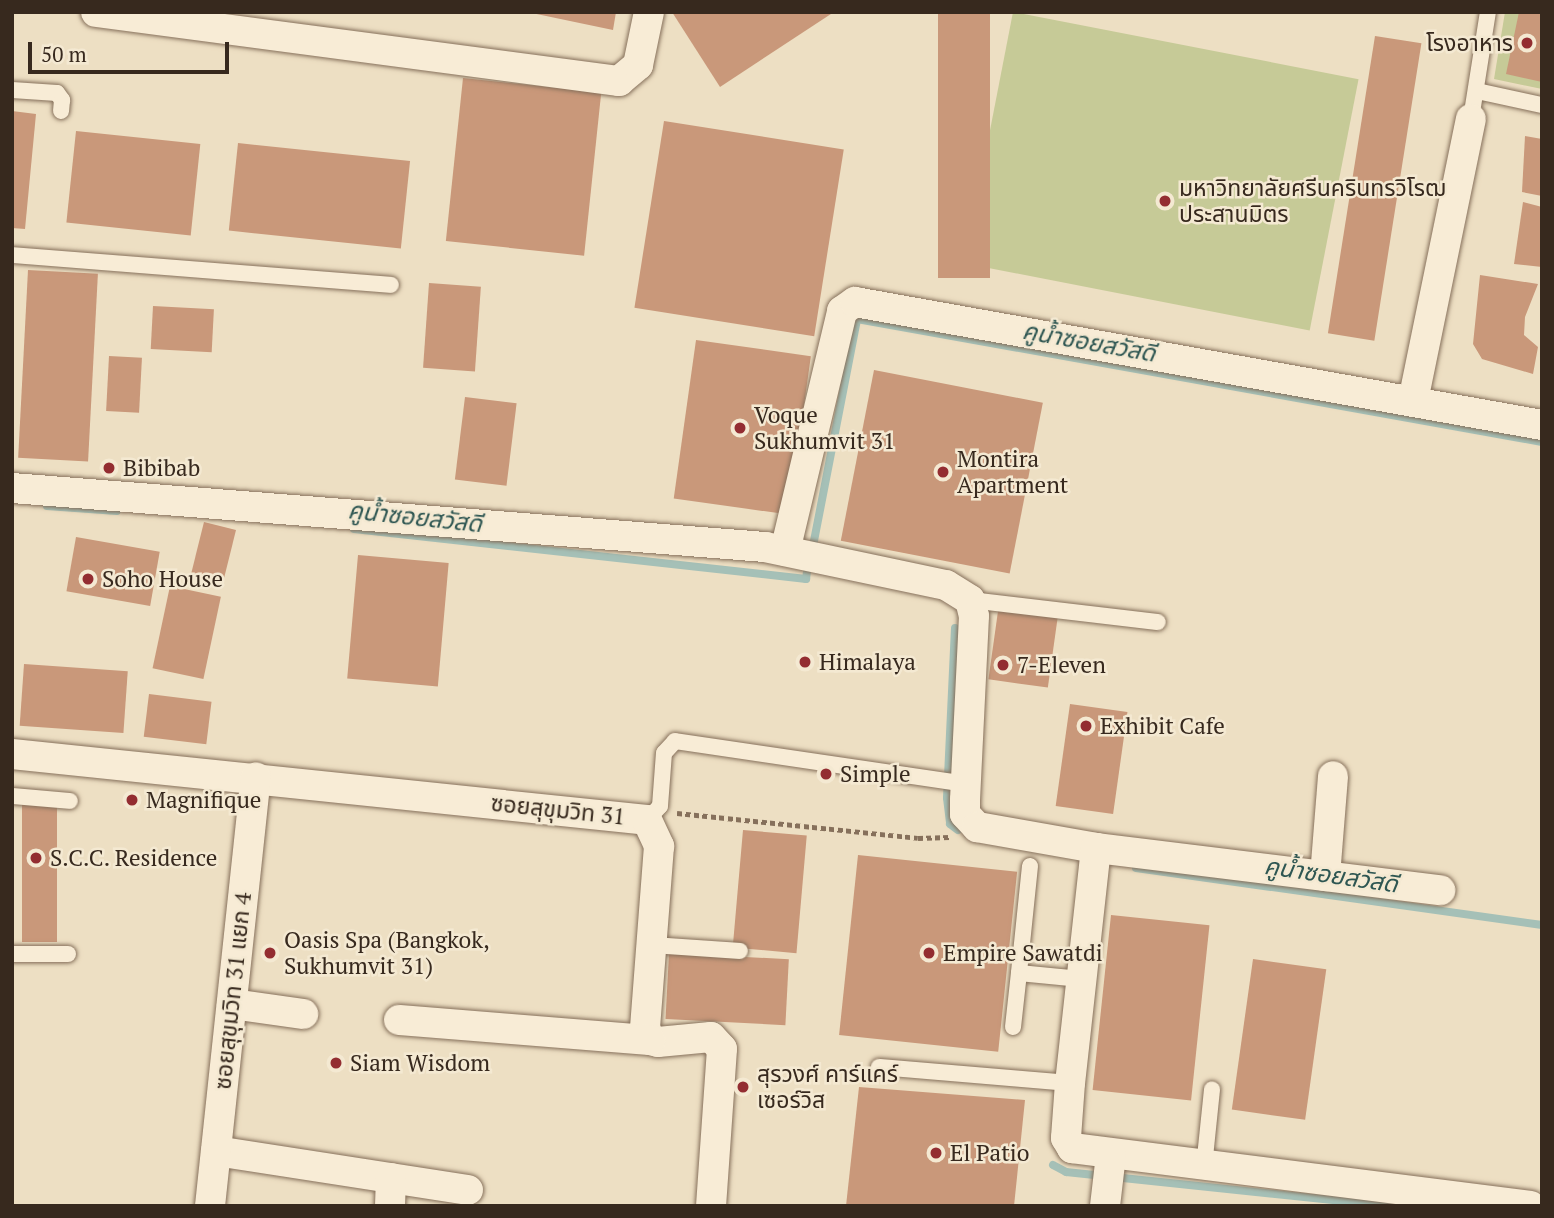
<!DOCTYPE html>
<html>
<head>
<meta charset="utf-8">
<style>
	body { margin:0 }
	#map { position:relative; width:1554px; height:1218px; overflow:hidden; background:#eddfc3; font-family:"PT Serif","Noto Sans Thai",serif }
	div>[style] { position:absolute }
	.green>* { inset:0; background:#c6ca97; transform-origin:0 0 }
	.stream>* { height:8px; margin:-4px; padding:0 4px; transform-origin:4px; border-radius:4px; background:#a5c0b7 }
	.building>* { inset:0; background:#c9987a; transform-origin:0 0 }
	.path>* { height:4.5px; margin-top:-2.25px; transform-origin:0; background:repeating-linear-gradient(90deg,#86705b 0 5px,transparent 0 8.5px) }
	.roads { filter:drop-shadow(0 0 2px #86705b) drop-shadow(0 0 2px #86705b) }
	.service>* { height:16px; margin:-8px; padding:0 8px; transform-origin:8px; border-radius:8px; background:#f8ecd6 }
	.minor>* { height:30px; margin:-15px; padding:0 15px; transform-origin:15px; border-radius:15px; background:#f8ecd6 }
	.dots>* { width:19px; height:19px; translate:-50% -50%; box-sizing:border-box; border:4px solid #f4e9d2; border-radius:50% }
	span { translate:-50% -50%; white-space:nowrap; text-align:center; line-height:1.15; -webkit-text-stroke:5px #f4e9d2; paint-order:stroke }
	.poi-label { font-size:23px; color:#37291e }
	.right { translate:-100% -50%; text-align:right }
	.left { translate:0 -50%; text-align:left }
	.street-label { font-size:23px; color:#37291e }
	.water-label { font-size:24px; color:#2e5652; font-style:italic }
	.frame { position:absolute; inset:0; border:14px solid #37291e; pointer-events:none }
	.scale { position:absolute; left:28px; top:42px; width:201px; height:32px; box-sizing:border-box; border:4px solid #37291e; border-top:0; padding-left:9px; font-size:21px; line-height:24px; white-space:nowrap; color:#37291e; -webkit-text-stroke:5px #f4e9d2; paint-order:stroke }
</style>
</head>
<body>
<div id="map">
	<div class="green">
		<i style="left:1013px;top:12px;width:352px;height:256px;rotate:11deg"></i>
		<i style="clip-path:polygon(1505px 12px,1542px 12px,1542px 89px,1494px 79px)"></i>
	</div>
	<div class="stream">
		<i style="left:47px;top:506px;width:70px;rotate:4.1deg"></i>
		<i style="left:354px;top:529px;width:455px;rotate:6.3deg"></i>
		<i style="left:806px;top:579px;width:7px;rotate:-82deg"></i>
		<i style="left:813px;top:546px;width:231px;rotate:-79deg"></i>
		<i style="left:857px;top:319px;width:696px;rotate:10.18deg"></i>
		<i style="left:955px;top:628px;width:170px;rotate:92.7deg"></i>
		<i style="left:947px;top:798px;width:26px;rotate:83deg"></i>
		<i style="left:950px;top:824px;width:10px;rotate:37deg"></i>
		<i style="left:1136px;top:868px;width:410px;rotate:8deg"></i>
		<i style="left:1053px;top:1165px;width:15px;rotate:28deg"></i>
		<i style="left:1066px;top:1172px;width:326px;rotate:6deg"></i>
	</div>
	<div class="building">
		<i style="clip-path:polygon(527px 12px,616px 12px,613px 30px)"></i>
		<i style="clip-path:polygon(672px 12px,834px 12px,720px 87px)"></i>
		<i style="left:938px;top:12px;width:52px;height:266px"></i>
		<i style="clip-path:polygon(1519px 12px,1542px 12px,1542px 82px,1506px 74px)"></i>
		<i style="left:1375px;top:36px;width:47px;height:301px;rotate:9deg"></i>
		<i style="left:463px;top:78px;width:139px;height:164px;rotate:6deg"></i>
		<i style="clip-path:polygon(12px 111px,36px 114px,25px 229px,12px 228px)"></i>
		<i style="left:664px;top:121px;width:182px;height:189px;rotate:9deg"></i>
		<i style="left:76px;top:131px;width:125px;height:92px;rotate:6deg"></i>
		<i style="clip-path:polygon(1525px 136px,1542px 139px,1542px 196px,1522px 192px)"></i>
		<i style="left:238px;top:143px;width:173px;height:88px;rotate:6deg"></i>
		<i style="clip-path:polygon(1523px 202px,1542px 207px,1542px 267px,1514px 264px)"></i>
		<i style="left:28px;top:270px;width:70px;height:188px;rotate:3deg"></i>
		<i style="clip-path:polygon(1480px 275px,1538px 284px,1525px 317px,1524px 335px,1538px 347px,1533px 374px,1482px 359px,1473px 344px)"></i>
		<i style="left:429px;top:283px;width:52px;height:85px;rotate:4deg"></i>
		<i style="left:153px;top:306px;width:61px;height:43px;rotate:3deg"></i>
		<i style="left:696px;top:340px;width:116px;height:160px;rotate:8deg"></i>
		<i style="left:109px;top:356px;width:33px;height:55px;rotate:3deg"></i>
		<i style="left:874px;top:370px;width:172px;height:174px;rotate:11deg"></i>
		<i style="left:465px;top:397px;width:52px;height:83px;rotate:7deg"></i>
		<i style="left:204px;top:522px;width:33px;height:54px;rotate:14deg"></i>
		<i style="left:76px;top:537px;width:85px;height:55px;rotate:10deg"></i>
		<i style="left:358px;top:555px;width:91px;height:124px;rotate:5deg"></i>
		<i style="left:170px;top:586px;width:52px;height:84px;rotate:12deg"></i>
		<i style="left:999px;top:604px;width:60px;height:76px;rotate:8deg"></i>
		<i style="left:24px;top:664px;width:104px;height:62px;rotate:4deg"></i>
		<i style="left:149px;top:694px;width:63px;height:43px;rotate:7deg"></i>
		<i style="left:1070px;top:704px;width:58px;height:103px;rotate:8deg"></i>
		<i style="left:22px;top:805px;width:35px;height:137px"></i>
		<i style="left:743px;top:830px;width:64px;height:118px;rotate:5deg"></i>
		<i style="left:858px;top:855px;width:160px;height:181px;rotate:6deg"></i>
		<i style="left:1111px;top:915px;width:99px;height:176px;rotate:6deg"></i>
		<i style="left:669px;top:953px;width:120px;height:66px;rotate:3deg"></i>
		<i style="left:1253px;top:959px;width:74px;height:152px;rotate:8deg"></i>
		<i style="clip-path:polygon(859px 1087px,1025px 1100px,1014px 1206px,846px 1206px)"></i>
	</div>
	<div class="path">
		<i style="left:677px;top:813px;width:242px;rotate:5.9deg"></i>
		<i style="left:918px;top:838px;width:32px;rotate:-2deg"></i>
	</div>
	<div class="roads">
		<div class="service">
			<i style="left:12px;top:90px;width:45px;rotate:3.8deg"></i>
			<i style="left:57px;top:93px;width:9px;rotate:54deg"></i>
			<i style="left:62px;top:100px;width:11px;rotate:95deg"></i>
			<i style="left:1477px;top:91px;width:66px;rotate:12.2deg"></i>
			<i style="left:1471px;top:119px;width:108px;rotate:-81deg"></i>
			<i style="left:12px;top:255px;width:380px;rotate:4.5deg"></i>
			<i style="left:970px;top:600px;width:189px;rotate:6.7deg"></i>
			<i style="left:12px;top:796px;width:58px;rotate:4.9deg"></i>
			<i style="left:647px;top:820px;width:19px;rotate:-47deg"></i>
			<i style="left:660px;top:806px;width:53px;rotate:-85.7deg"></i>
			<i style="left:664px;top:753px;width:16px;rotate:-47deg"></i>
			<i style="left:675px;top:741px;width:295px;rotate:8.4deg"></i>
			<i style="left:1030px;top:866px;width:108px;rotate:95.9deg"></i>
			<i style="left:1019px;top:973px;width:62px;rotate:5.5deg"></i>
			<i style="left:653px;top:945px;width:87px;rotate:3.9deg"></i>
			<i style="left:12px;top:954px;width:56px"></i>
			<i style="left:1013px;top:1027px;width:54px;rotate:-83.7deg"></i>
			<i style="left:879px;top:1067px;width:192px;rotate:4.8deg"></i>
			<i style="left:1204px;top:1167px;width:78px;rotate:-84.1deg"></i>
		</div>
		<div class="minor">
			<i style="left:96px;top:12px;width:528px;rotate:7.52deg"></i>
			<i style="left:619px;top:81px;width:25px;rotate:-40deg"></i>
			<i style="left:638px;top:65px;width:54px;rotate:-78.3deg"></i>
			<i style="left:1413px;top:401px;width:288px;rotate:-78.4deg"></i>
			<i style="left:12px;top:488px;width:755px;rotate:4.48deg"></i>
			<i style="left:765px;top:547px;width:185px;rotate:11.9deg"></i>
			<i style="left:946px;top:585px;width:28px;rotate:32deg"></i>
			<i style="left:970px;top:600px;width:16px;rotate:76deg"></i>
			<i style="left:974px;top:616px;width:184px;rotate:92.8deg"></i>
			<i style="left:965px;top:800px;width:14px;rotate:90deg"></i>
			<i style="left:965px;top:814px;width:18px;rotate:47deg"></i>
			<i style="left:977px;top:827px;width:121px;rotate:10deg"></i>
			<i style="left:1096px;top:848px;width:347px;rotate:7deg"></i>
			<i style="left:785px;top:551px;width:247px;rotate:-76.6deg"></i>
			<i style="left:842px;top:311px;width:16px;rotate:-35deg"></i>
			<i style="left:855px;top:302px;width:698px;rotate:10.15deg"></i>
			<i style="left:12px;top:754px;width:638px;rotate:5.93deg"></i>
			<i style="left:647px;top:820px;width:29px;rotate:65deg"></i>
			<i style="left:659px;top:846px;width:183px;rotate:94.4deg"></i>
			<i style="left:645px;top:1028px;width:13px;rotate:67deg"></i>
			<i style="left:650px;top:1040px;width:8px;rotate:14deg"></i>
			<i style="left:658px;top:1042px;width:53px;rotate:-5.4deg"></i>
			<i style="left:711px;top:1037px;width:16px;rotate:47deg"></i>
			<i style="left:722px;top:1049px;width:157px;rotate:94deg"></i>
			<i style="left:1096px;top:848px;width:236px;rotate:96.3deg"></i>
			<i style="left:1070px;top:1083px;width:55px;rotate:94.2deg"></i>
			<i style="left:1066px;top:1138px;width:12px;rotate:59deg"></i>
			<i style="left:1072px;top:1148px;width:462px;rotate:7.2deg"></i>
			<i style="left:1325px;top:876px;width:100px;rotate:-85.4deg"></i>
			<i style="left:232px;top:1004px;width:72px;rotate:8deg"></i>
			<i style="left:399px;top:1020px;width:252px;rotate:4.6deg"></i>
			<i style="left:216px;top:1151px;width:255px;rotate:8.8deg"></i>
			<i style="left:210px;top:1206px;width:431px;rotate:-83.9deg"></i>
			<i style="left:390px;top:1206px;width:28px;rotate:-88deg"></i>
			<i style="left:1105px;top:1206px;width:51px;rotate:-83.3deg"></i>
		</div>
	</div>
	<div class="dots">
		<i style="left:1527px;top:43px;background:#932d31"></i>
		<i style="left:1165px;top:201px;background:#932d31"></i>
		<i style="left:740px;top:428px;background:#932d31"></i>
		<i style="left:109px;top:468px;background:#932d31"></i>
		<i style="left:943px;top:472px;background:#932d31"></i>
		<i style="left:88px;top:579px;background:#932d31"></i>
		<i style="left:805px;top:662px;background:#932d31"></i>
		<i style="left:1003px;top:665px;background:#932d31"></i>
		<i style="left:1086px;top:726px;background:#932d31"></i>
		<i style="left:826px;top:774px;background:#932d31"></i>
		<i style="left:132px;top:800px;background:#932d31"></i>
		<i style="left:36px;top:858px;background:#932d31"></i>
		<i style="left:270px;top:953px;background:#932d31"></i>
		<i style="left:929px;top:953px;background:#932d31"></i>
		<i style="left:336px;top:1063px;background:#932d31"></i>
		<i style="left:743px;top:1087px;background:#932d31"></i>
		<i style="left:936px;top:1153px;background:#932d31"></i>
	</div>
	<div class="poi-label">
		<span class="right" style="left:1513px;top:43px">โรงอาหาร</span>
		<span class="left" style="left:1179px;top:201px">มหาวิทยาลัยศรีนครินทรวิโรฒ<br>ประสานมิตร</span>
		<span class="left" style="left:754px;top:428px">Voque<br>Sukhumvit 31</span>
		<span class="left" style="left:957px;top:472px">Montira<br>Apartment</span>
		<span class="left" style="left:123px;top:468px">Bibibab</span>
		<span class="left" style="left:102px;top:579px">Soho House</span>
		<span class="left" style="left:819px;top:662px">Himalaya</span>
		<span class="left" style="left:1017px;top:665px">7-Eleven</span>
		<span class="left" style="left:1100px;top:726px">Exhibit Cafe</span>
		<span class="left" style="left:840px;top:774px">Simple</span>
		<span class="left" style="left:146px;top:800px">Magnifique</span>
		<span class="left" style="left:50px;top:858px">S.C.C. Residence</span>
		<span class="left" style="left:284px;top:953px">Oasis Spa (Bangkok,<br>Sukhumvit 31)</span>
		<span class="left" style="left:943px;top:953px">Empire Sawatdi</span>
		<span class="left" style="left:350px;top:1063px">Siam Wisdom</span>
		<span class="left" style="left:757px;top:1087px">สุรวงศ์ คาร์แคร์<br>เซอร์วิส</span>
		<span class="left" style="left:950px;top:1153px">El Patio</span>
	</div>
	<div class="street-label">
		<span style="left:558px;top:810px;rotate:6deg">ซอยสุขุมวิท 31</span>
		<span style="left:233px;top:991px;rotate:-84deg">ซอยสุขุมวิท 31 แยก 4</span>
	</div>
	<div class="water-label">
		<span style="left:1089px;top:342px;rotate:10deg">คูน้ำซอยสวัสดี</span>
		<span style="left:415px;top:517px;rotate:6deg">คูน้ำซอยสวัสดี</span>
		<span style="left:1331px;top:875px;rotate:8deg">คูน้ำซอยสวัสดี</span>
	</div>
	<div class="frame"></div>
	<div class="scale">50 m</div>
</div>
</body>
</html>
